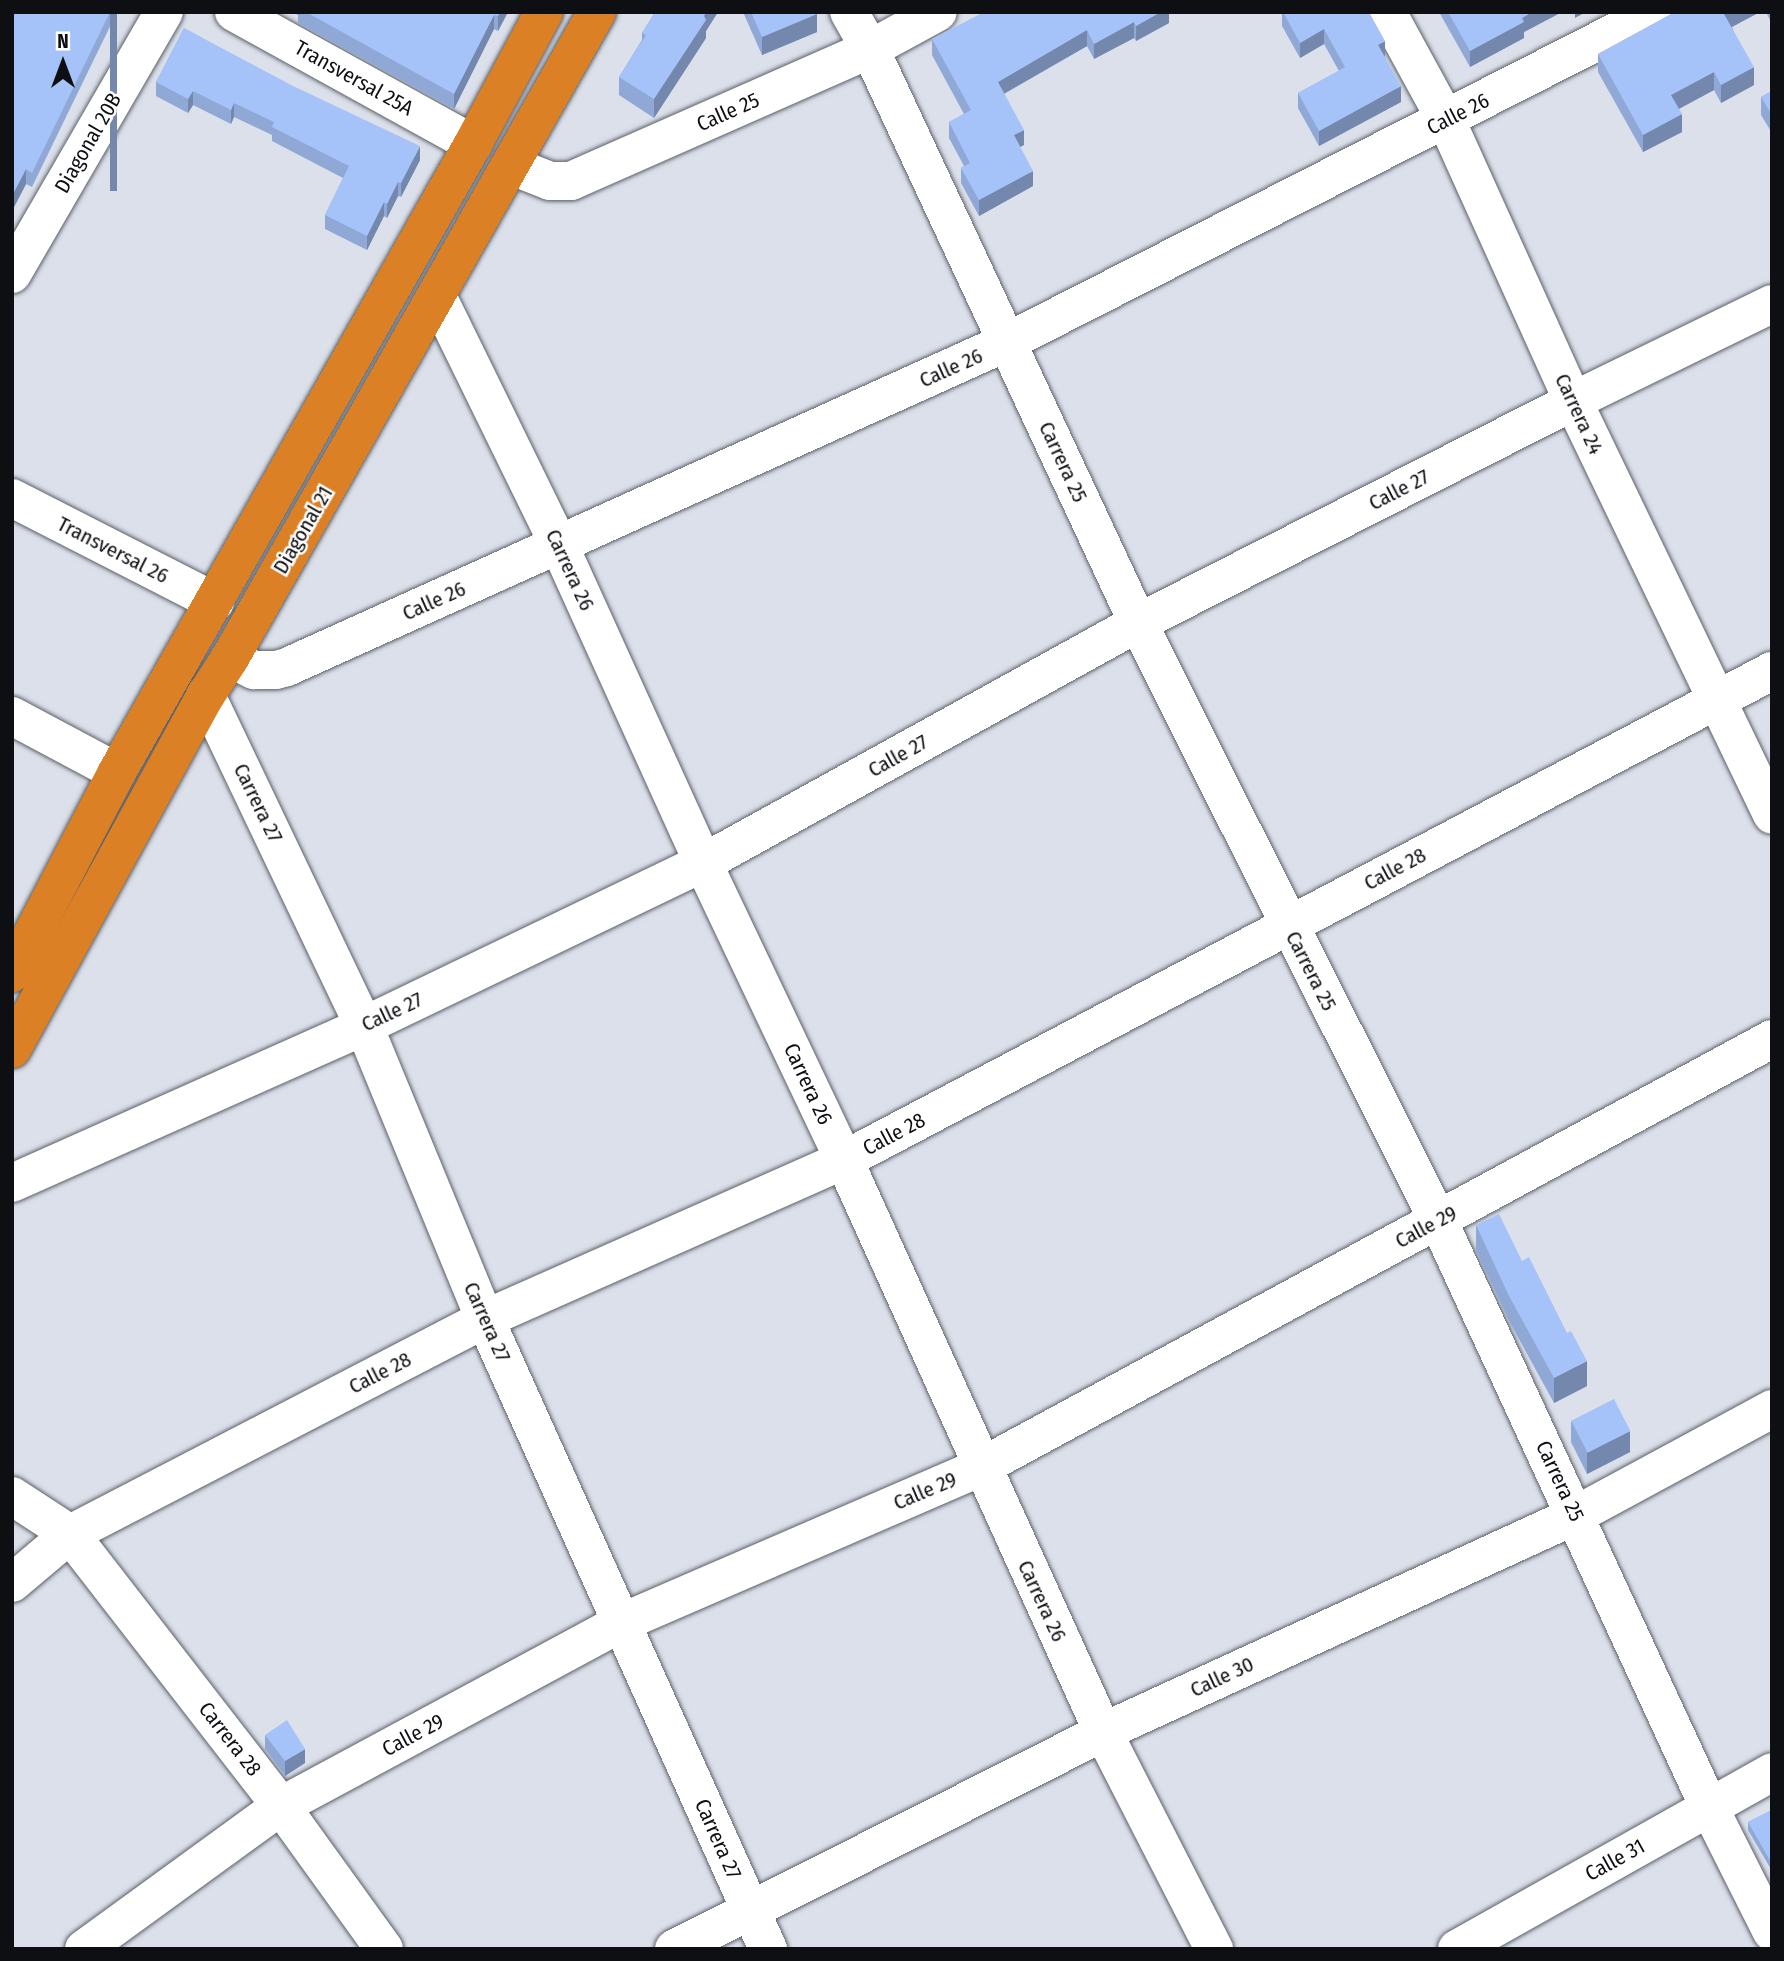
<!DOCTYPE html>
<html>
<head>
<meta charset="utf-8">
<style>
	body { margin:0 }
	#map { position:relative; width:1784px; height:1961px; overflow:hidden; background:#dbe0ea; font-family:"Fira Sans Condensed",sans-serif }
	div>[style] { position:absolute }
	.roads { filter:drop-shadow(0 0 2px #5b6068) drop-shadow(0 0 2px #5b6068) }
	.minor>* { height:38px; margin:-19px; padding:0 19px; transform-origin:19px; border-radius:19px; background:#fff }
	.highway>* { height:38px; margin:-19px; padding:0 19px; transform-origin:19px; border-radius:19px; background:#dc8025 }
	.wall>* { inset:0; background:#8fa8d6 }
	.shaded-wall>* { inset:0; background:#7488ae; transform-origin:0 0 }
	.building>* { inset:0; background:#a6c3f9; transform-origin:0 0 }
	span { translate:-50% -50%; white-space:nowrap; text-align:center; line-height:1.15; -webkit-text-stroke:5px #fff; paint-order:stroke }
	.street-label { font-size:21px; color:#0e0f13 }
	.frame { position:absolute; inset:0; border:14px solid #0e0f13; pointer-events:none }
	.north { position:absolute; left:28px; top:28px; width:70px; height:70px; -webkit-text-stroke:5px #fff; paint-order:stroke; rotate:0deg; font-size:19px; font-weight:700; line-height:28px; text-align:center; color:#0e0f13 }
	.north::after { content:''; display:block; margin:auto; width:24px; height:32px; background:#0e0f13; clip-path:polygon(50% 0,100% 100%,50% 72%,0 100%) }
</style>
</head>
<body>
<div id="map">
	<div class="roads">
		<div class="minor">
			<i style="left:234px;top:12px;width:273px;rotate:28.9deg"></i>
			<i style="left:849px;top:12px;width:43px;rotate:60.4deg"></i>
			<i style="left:870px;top:49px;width:633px;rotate:64.97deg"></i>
			<i style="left:1138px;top:623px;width:668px;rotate:63.32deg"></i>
			<i style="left:1438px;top:1220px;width:647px;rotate:65.22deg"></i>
			<i style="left:1709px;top:1807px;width:140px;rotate:63.3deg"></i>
			<i style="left:1387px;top:12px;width:123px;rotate:61.4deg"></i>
			<i style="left:1446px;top:120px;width:308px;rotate:65.7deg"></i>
			<i style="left:1573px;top:401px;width:459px;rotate:64.3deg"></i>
			<i style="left:512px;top:166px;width:41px;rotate:21.5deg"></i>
			<i style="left:550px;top:181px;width:21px"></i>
			<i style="left:571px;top:181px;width:327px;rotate:-23.8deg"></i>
			<i style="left:870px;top:49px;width:77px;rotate:-28.6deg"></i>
			<i style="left:12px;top:274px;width:303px;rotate:-59.9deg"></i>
			<i style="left:437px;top:296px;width:277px;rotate:63.9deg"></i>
			<i style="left:559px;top:545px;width:349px;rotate:65.6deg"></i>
			<i style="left:703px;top:863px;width:329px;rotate:64.6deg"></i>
			<i style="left:844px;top:1160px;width:628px;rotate:65.64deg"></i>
			<i style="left:1103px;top:1732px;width:244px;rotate:62.9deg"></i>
			<i style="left:12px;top:498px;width:228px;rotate:27.1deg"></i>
			<i style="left:230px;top:658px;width:27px;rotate:27deg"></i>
			<i style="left:254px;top:670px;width:22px"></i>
			<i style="left:276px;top:670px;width:11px;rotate:-15deg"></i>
			<i style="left:287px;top:667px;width:790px;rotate:-24.29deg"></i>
			<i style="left:1007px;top:342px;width:727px;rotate:-26.99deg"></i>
			<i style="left:206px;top:695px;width:367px;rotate:64.5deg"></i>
			<i style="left:364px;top:1026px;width:317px;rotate:67.6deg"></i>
			<i style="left:485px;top:1319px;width:691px;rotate:65.81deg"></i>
			<i style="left:12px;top:716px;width:119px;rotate:28.1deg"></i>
			<i style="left:12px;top:1183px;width:385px;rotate:-24deg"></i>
			<i style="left:364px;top:1026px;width:376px;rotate:-25.7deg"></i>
			<i style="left:703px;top:863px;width:497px;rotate:-28.9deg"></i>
			<i style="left:1138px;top:623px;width:488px;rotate:-27deg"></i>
			<i style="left:1573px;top:401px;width:221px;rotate:-26deg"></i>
			<i style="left:12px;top:1496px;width:69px;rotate:33.2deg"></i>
			<i style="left:70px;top:1534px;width:344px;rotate:52.2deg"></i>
			<i style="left:281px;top:1806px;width:176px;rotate:54.2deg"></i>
			<i style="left:12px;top:1583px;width:76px;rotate:-40.2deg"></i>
			<i style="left:70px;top:1534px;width:467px;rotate:-27.4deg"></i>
			<i style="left:485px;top:1319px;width:393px;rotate:-23.9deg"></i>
			<i style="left:844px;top:1160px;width:1049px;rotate:-27.79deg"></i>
			<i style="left:84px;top:1949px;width:243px;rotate:-36deg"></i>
			<i style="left:281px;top:1806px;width:388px;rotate:-28.3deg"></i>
			<i style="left:623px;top:1622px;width:390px;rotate:-23.4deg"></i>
			<i style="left:981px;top:1467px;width:899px;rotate:-28.42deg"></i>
			<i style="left:674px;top:1949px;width:481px;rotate:-26.8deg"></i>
			<i style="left:1103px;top:1732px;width:520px;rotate:-24.64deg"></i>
			<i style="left:1576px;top:1515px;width:223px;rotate:-28.4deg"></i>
			<i style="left:1457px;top:1949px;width:361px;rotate:-29.3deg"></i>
		</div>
		<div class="highway">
			<i style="left:12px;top:973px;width:227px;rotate:-62.4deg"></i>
			<i style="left:117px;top:772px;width:722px;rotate:-60.45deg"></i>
			<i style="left:473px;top:144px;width:150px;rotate:-61.7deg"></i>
			<i style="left:12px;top:1049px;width:404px;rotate:-61.3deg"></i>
			<i style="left:206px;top:695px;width:44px;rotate:-57deg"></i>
			<i style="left:230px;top:658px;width:743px;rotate:-60.4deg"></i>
		</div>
	</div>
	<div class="wall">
		<i style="clip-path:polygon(12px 12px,117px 12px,32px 187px,26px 184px,12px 211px)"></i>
		<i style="clip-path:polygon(292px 12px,508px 12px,498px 31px,494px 29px,454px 109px,298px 23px,298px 15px)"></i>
		<i style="clip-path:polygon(655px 12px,718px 12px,706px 31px,706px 38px,654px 118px,619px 95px,619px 77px,642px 40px,642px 33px)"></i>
		<i style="clip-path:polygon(743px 12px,816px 12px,817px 32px,762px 55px)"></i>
		<i style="clip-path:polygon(1169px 12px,1169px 23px,1136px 41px,1134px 38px,1094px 59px,1087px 46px,1004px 94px,1024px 145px,1020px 147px,1033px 186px,979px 216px,961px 183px,961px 168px,964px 166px,949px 138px,949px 122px,964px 114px,932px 55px,932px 39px)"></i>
		<i style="clip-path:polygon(1282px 12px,1369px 12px,1401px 102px,1319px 146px,1298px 108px,1298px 93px,1339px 71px,1324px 44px,1300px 58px,1282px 26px)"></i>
		<i style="clip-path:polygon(1439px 12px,1562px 12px,1524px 32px,1524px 38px,1470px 67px)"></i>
		<i style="clip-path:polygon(1675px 12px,1760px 12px,1732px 27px,1754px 85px,1721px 103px,1714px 90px,1679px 109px,1682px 132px,1643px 152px,1598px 72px,1598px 54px)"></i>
		<i style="clip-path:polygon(1766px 12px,1772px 12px,1772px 24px)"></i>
		<i style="clip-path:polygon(184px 28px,420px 160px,401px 197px,398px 196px,387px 218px,384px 216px,367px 250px,325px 229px,325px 215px,343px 178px,272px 141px,272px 135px,234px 117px,231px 124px,193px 105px,188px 113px,156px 96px,156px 82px)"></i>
		<i style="clip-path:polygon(1772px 91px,1772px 133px,1761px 115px,1761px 97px)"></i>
		<i style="clip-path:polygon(1476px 1225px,1522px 1261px,1587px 1386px,1554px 1403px,1509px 1321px,1476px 1251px)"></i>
		<i style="clip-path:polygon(1571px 1421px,1630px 1452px,1587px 1474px,1571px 1442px)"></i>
		<i style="clip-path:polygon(265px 1735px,305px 1763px,285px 1776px,265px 1749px)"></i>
		<i style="clip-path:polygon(1772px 1810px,1772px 1871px,1748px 1830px,1748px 1822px)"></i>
	</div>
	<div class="shaded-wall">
		<i style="left:110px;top:12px;width:7px;height:179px"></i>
		<i style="clip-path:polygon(500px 12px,508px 12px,498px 31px,498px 16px)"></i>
		<i style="clip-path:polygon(706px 12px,718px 12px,706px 31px,706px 38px,654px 118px,654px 99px)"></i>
		<i style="clip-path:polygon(1161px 12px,1169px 12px,1169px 23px,1136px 41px,1136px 26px)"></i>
		<i style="clip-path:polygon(1532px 12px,1562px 12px,1524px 32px,1524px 38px,1470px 67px,1470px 51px)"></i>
		<i style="clip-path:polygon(1575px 12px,1586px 12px,1575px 18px)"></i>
		<i style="clip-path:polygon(1727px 12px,1760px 12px,1724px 31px,1724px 14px)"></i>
		<i style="clip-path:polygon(817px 14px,817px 32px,762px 55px,762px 37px)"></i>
		<i style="clip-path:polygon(494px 15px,494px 29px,454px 109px,454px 94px)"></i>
		<i style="clip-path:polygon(1134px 22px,1134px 38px,1094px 59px,1094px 44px)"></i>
		<i style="clip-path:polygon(1324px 29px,1324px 44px,1300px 58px,1300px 43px)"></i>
		<i style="clip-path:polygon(1087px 30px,1087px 46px,998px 97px,998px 82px)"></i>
		<i style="clip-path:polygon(1385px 41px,1385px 57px,1378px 45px)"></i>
		<i style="clip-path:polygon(1754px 67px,1754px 85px,1721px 103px,1721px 85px)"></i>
		<i style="clip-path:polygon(1714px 72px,1714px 90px,1671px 113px,1671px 95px)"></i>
		<i style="clip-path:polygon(1401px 86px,1401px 102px,1319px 146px,1319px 131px)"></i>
		<i style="clip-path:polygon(193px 91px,193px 105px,188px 113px,188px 99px)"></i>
		<i style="clip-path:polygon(234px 103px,234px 117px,231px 124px,231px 110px)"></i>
		<i style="clip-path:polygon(1682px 114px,1682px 132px,1643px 152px,1643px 135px)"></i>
		<i style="clip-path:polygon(1024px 130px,1024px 145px,1014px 150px,1014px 135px)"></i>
		<i style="clip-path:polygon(420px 146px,420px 160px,401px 197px,401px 183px)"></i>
		<i style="clip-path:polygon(26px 169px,26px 184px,12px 211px,12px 196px)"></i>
		<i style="clip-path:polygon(1033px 171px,1033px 186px,979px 216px,979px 200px)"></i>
		<i style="clip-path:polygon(398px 182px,398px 196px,387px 218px,387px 204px)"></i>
		<i style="clip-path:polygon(384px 202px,384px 216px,367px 250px,367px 236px)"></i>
		<i style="clip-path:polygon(1587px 1361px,1587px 1386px,1554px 1403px,1554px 1378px)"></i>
		<i style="clip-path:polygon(1630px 1431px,1630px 1452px,1587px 1474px,1587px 1452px)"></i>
		<i style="clip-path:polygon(305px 1749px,305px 1763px,285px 1776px,285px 1761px)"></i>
	</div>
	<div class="building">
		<i style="clip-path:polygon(12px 12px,110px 12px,32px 173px,26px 169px,12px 196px,12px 87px,14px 84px,14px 78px,12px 77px)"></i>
		<i style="clip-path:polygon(306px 12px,500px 12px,498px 16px,494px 15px,454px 94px)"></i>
		<i style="clip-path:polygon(655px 12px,706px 12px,704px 16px,706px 20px,654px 99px,619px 77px,646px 35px,642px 33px)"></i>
		<i style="clip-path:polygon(751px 12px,816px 12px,817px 14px,762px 37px)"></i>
		<i style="clip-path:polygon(984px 12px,1161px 12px,1136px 26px,1134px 22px,1094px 44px,1087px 30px,998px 82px,1024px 130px,1014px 135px,1033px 171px,979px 200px,961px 168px,970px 163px,949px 122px,971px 110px,932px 39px)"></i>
		<i style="clip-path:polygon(1283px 12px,1369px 12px,1385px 41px,1378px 45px,1401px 86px,1319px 131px,1298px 93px,1345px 67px,1324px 29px,1300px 43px)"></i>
		<i style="clip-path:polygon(1448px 12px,1532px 12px,1522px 18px,1524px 22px,1470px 51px)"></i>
		<i style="clip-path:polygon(1675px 12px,1727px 12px,1724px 14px,1754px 67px,1721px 85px,1714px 72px,1671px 95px,1682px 114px,1643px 135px,1598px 54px)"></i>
		<i style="clip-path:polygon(184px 28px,293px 86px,420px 146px,401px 183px,398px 182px,387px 204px,384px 202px,367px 236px,325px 215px,349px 166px,272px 127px,274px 122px,234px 103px,231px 110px,193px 91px,188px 99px,156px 82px)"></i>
		<i style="clip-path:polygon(1772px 91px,1772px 115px,1761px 97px)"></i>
		<i style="clip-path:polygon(1499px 1214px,1522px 1261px,1529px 1257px,1567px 1333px,1571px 1331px,1587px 1361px,1554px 1378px,1509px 1296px,1476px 1225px)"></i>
		<i style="left:1614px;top:1399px;width:36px;height:48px;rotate:63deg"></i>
		<i style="clip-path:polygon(287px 1720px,305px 1749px,285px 1761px,265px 1735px)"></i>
		<i style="clip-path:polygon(1772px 1810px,1772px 1864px,1748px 1822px)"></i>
	</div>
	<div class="street-label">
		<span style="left:354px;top:78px;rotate:29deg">Transversal 25A</span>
		<span style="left:728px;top:112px;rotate:-24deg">Calle 25</span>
		<span style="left:1458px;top:114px;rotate:-27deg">Calle 26</span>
		<span style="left:88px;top:143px;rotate:-60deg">Diagonal 20B</span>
		<span style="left:951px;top:368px;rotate:-24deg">Calle 26</span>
		<span style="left:1579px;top:414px;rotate:65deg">Carrera 24</span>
		<span style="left:1063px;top:462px;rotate:65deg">Carrera 25</span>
		<span style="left:1399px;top:490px;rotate:-27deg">Calle 27</span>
		<span style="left:303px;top:530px;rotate:-60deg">Diagonal 21</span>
		<span style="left:113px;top:550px;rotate:27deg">Transversal 26</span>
		<span style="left:570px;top:570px;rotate:65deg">Carrera 26</span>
		<span style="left:434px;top:601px;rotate:-24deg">Calle 26</span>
		<span style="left:898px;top:756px;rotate:-29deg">Calle 27</span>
		<span style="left:258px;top:803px;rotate:64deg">Carrera 27</span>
		<span style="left:1395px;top:869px;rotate:-28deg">Calle 28</span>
		<span style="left:1311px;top:971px;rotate:63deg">Carrera 25</span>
		<span style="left:392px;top:1012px;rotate:-25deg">Calle 27</span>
		<span style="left:808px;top:1084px;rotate:65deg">Carrera 26</span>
		<span style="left:894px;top:1134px;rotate:-28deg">Calle 28</span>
		<span style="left:1426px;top:1227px;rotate:-28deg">Calle 29</span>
		<span style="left:487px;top:1322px;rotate:66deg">Carrera 27</span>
		<span style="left:380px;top:1373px;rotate:-27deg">Calle 28</span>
		<span style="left:1560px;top:1481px;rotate:65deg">Carrera 25</span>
		<span style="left:925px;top:1491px;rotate:-23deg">Calle 29</span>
		<span style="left:1042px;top:1601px;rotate:65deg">Carrera 26</span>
		<span style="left:1222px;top:1677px;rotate:-25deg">Calle 30</span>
		<span style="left:413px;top:1735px;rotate:-28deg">Calle 29</span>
		<span style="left:230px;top:1739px;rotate:52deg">Carrera 28</span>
		<span style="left:718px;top:1839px;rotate:66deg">Carrera 27</span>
		<span style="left:1615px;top:1860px;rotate:-29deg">Calle 31</span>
	</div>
	<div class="frame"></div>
	<div class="north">N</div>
</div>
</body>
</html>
